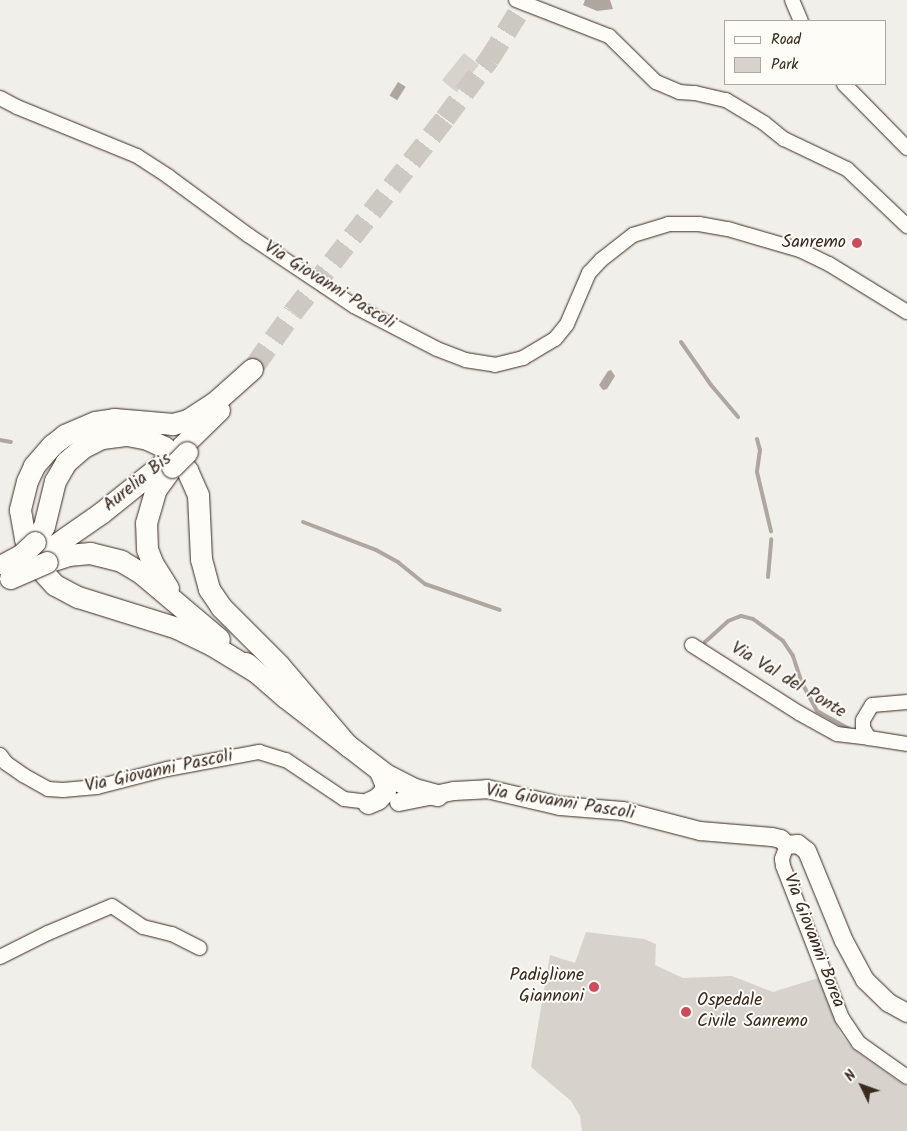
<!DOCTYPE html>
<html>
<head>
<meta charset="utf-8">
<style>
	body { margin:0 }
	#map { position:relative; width:907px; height:1131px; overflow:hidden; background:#f1efea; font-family:Kalam,sans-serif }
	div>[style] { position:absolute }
	.green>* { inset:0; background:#d7d2cc; transform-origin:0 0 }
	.water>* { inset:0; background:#aea69f; transform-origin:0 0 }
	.stream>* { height:4px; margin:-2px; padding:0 2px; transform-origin:2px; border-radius:2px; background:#aea69f }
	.highway-tunnel>* { height:21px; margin-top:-10.5px; transform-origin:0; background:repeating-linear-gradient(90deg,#cdc8c1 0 21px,transparent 0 32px) }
	.roads { filter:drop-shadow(0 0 1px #3b2a1e) drop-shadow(0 0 1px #3b2a1e) }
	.minor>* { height:14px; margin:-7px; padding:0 7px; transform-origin:7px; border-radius:7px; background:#fdfcf7 }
	.major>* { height:18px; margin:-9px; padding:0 9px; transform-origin:9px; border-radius:9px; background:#fdfcf7 }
	.highway>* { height:21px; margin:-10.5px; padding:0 10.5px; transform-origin:10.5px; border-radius:10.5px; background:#fdfcf7 }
	.bridges { filter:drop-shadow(0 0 1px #3b2a1e) drop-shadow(0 0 1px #3b2a1e) }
	.highway-bridge>* { height:21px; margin:-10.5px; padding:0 10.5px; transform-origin:10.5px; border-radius:10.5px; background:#fdfcf7 }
	.dots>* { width:14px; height:14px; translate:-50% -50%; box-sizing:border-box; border:2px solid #fdfcf7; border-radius:50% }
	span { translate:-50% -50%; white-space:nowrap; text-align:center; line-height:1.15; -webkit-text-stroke:4px #fdfcf7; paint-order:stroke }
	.poi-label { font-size:18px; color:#3b2a1e }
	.right { translate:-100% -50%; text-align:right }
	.left { translate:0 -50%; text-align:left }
	.street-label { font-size:18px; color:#3b2a1e }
	.legend { position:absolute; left:724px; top:20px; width:162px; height:65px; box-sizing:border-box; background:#fdfcf7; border:1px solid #afa8a0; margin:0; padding:6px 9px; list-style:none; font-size:15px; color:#3b2a1e }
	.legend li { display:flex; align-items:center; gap:10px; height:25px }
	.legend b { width:25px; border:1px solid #afa8a0 }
	.north { position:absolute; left:837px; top:1061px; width:50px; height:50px; -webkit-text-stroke:4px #fdfcf7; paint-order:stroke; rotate:312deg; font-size:14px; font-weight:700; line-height:20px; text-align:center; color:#3b2a1e }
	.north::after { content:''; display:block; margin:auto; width:18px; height:22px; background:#3b2a1e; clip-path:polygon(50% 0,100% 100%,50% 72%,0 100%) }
</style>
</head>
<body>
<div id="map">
	<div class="green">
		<i style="left:464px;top:53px;width:19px;height:35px;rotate:39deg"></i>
		<i style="clip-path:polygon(586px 932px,644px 939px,656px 944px,655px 965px,683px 978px,732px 976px,773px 992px,818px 978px,840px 1033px,852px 1048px,907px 1087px,907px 1131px,582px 1131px,580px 1116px,571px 1101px,531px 1067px,550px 955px,575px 963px)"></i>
	</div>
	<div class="water">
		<i style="clip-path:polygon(585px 0,610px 0,613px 9px,597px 11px,583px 5px)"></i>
		<i style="left:398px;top:82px;width:9px;height:16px;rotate:32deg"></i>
		<i style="clip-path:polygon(611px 370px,615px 376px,607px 389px,603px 390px,599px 385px,608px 371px)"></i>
	</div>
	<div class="stream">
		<i style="left:681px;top:342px;width:52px;rotate:55.1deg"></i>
		<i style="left:711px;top:385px;width:42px;rotate:49.8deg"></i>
		<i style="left:757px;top:439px;width:11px;rotate:75deg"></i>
		<i style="left:760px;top:450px;width:22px;rotate:98deg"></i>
		<i style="left:757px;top:472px;width:61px;rotate:76.7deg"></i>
		<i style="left:0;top:440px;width:11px;rotate:10deg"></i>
		<i style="left:303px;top:522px;width:78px;rotate:21deg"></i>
		<i style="left:376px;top:550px;width:26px;rotate:29deg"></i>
		<i style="left:399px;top:563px;width:33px;rotate:39deg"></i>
		<i style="left:425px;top:584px;width:79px;rotate:19.1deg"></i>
		<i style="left:768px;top:577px;width:38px;rotate:-85deg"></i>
		<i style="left:705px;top:642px;width:31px;rotate:-42deg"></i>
		<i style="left:728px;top:621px;width:14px;rotate:-21deg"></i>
		<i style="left:741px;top:616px;width:12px;rotate:14deg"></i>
		<i style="left:753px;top:619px;width:37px;rotate:36deg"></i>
		<i style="left:783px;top:641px;width:18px;rotate:56deg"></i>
		<i style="left:793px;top:656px;width:26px;rotate:72deg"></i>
		<i style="left:801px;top:681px;width:34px;rotate:62deg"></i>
		<i style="left:817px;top:711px;width:39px;rotate:29deg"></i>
	</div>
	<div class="highway-tunnel">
		<i style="left:255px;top:365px;width:65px;rotate:-54.4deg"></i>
		<i style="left:293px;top:312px;width:246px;rotate:-51.9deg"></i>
		<i style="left:445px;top:118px;width:74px;rotate:-53.3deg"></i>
		<i style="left:489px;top:59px;width:70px;rotate:-57.9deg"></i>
	</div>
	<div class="roads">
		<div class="minor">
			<i style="left:516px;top:0;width:100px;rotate:21.2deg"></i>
			<i style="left:609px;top:36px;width:66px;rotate:44.4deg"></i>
			<i style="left:656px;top:82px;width:25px;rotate:23deg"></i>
			<i style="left:679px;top:92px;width:16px;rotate:4deg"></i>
			<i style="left:695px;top:93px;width:32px;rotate:13deg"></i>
			<i style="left:726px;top:100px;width:44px;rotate:31.2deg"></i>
			<i style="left:764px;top:123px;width:26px;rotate:39deg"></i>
			<i style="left:784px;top:139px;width:70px;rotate:25.5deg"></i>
			<i style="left:847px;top:169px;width:83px;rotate:43.5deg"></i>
			<i style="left:792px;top:0;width:23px;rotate:67deg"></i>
			<i style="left:844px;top:84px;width:90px;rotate:45.5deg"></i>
			<i style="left:0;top:98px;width:19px;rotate:28deg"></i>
			<i style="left:17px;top:107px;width:130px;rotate:22.2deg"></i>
			<i style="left:137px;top:156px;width:38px;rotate:33deg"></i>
			<i style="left:169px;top:177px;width:98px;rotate:36.3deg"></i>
			<i style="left:248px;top:235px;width:128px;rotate:33.8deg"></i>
			<i style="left:354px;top:306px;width:93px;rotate:27.4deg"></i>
			<i style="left:437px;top:349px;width:30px;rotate:21deg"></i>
			<i style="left:465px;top:360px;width:30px;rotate:9deg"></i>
			<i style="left:495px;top:365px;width:29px;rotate:-14deg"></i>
			<i style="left:523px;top:358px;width:37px;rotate:-31deg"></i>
			<i style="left:555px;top:339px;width:19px;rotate:-51deg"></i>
			<i style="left:567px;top:324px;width:56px;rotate:-66.7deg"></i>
			<i style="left:589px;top:273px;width:18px;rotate:-47deg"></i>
			<i style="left:601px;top:260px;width:41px;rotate:-38deg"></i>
			<i style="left:633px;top:235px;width:37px;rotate:-17deg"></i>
			<i style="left:668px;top:224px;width:31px"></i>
			<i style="left:699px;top:224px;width:29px;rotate:10deg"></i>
			<i style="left:728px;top:229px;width:75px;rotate:16.3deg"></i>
			<i style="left:800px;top:250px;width:32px;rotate:26deg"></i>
			<i style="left:829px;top:264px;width:92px;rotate:31.6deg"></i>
			<i style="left:692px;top:645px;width:127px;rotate:32.4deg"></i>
			<i style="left:799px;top:713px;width:43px;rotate:28.9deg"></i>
			<i style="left:837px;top:734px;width:32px;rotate:7deg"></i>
			<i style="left:907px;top:702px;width:35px;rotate:175deg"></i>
			<i style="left:872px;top:705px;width:17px;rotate:121deg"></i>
			<i style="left:863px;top:720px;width:8px;rotate:90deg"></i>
			<i style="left:863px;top:728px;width:12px;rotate:59deg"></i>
			<i style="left:869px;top:738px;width:38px;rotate:9deg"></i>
			<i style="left:0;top:755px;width:10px;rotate:53deg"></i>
			<i style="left:6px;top:763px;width:21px;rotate:35deg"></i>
			<i style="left:23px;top:775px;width:29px;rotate:29deg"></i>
			<i style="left:48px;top:789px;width:15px;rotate:4deg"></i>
			<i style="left:63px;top:790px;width:34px;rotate:-5deg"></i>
			<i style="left:97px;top:787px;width:72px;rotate:-14.4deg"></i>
			<i style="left:167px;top:769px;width:94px;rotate:-10.5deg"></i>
			<i style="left:259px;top:752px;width:28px;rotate:17deg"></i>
			<i style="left:286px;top:760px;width:70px;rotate:33.9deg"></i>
			<i style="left:344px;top:799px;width:31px;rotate:7deg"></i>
			<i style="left:787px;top:845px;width:15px;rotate:110deg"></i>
			<i style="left:782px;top:859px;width:7px;rotate:82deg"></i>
			<i style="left:783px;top:866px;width:163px;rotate:68.8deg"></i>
			<i style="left:842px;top:1018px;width:30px;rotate:56deg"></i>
			<i style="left:859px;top:1043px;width:59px;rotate:35.3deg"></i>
			<i style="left:0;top:957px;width:54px;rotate:-26.6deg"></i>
			<i style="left:48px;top:933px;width:69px;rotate:-22.9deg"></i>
			<i style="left:112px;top:906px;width:37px;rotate:34deg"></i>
			<i style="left:143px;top:927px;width:30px;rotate:14deg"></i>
			<i style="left:172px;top:934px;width:31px;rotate:27deg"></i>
		</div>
		<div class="major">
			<i style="left:399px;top:802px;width:56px;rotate:-11.3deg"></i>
			<i style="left:454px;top:791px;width:33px;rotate:-3deg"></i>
			<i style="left:487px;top:789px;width:75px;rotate:13.1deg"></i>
			<i style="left:560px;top:806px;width:63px;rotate:4.5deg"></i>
			<i style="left:623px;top:811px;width:80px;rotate:14.6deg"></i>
			<i style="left:700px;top:831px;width:72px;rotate:4.8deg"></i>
			<i style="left:772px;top:837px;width:9px;rotate:13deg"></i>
			<i style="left:781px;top:839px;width:8px;rotate:45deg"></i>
			<i style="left:787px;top:845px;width:11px;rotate:-5deg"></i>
			<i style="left:798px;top:844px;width:11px;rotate:38deg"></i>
			<i style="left:807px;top:851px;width:97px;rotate:67.7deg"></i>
			<i style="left:844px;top:941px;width:44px;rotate:61.7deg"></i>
			<i style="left:865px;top:980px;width:33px;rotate:44deg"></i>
			<i style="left:889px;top:1003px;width:21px;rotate:29deg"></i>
		</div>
		<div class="highway">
			<i style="left:252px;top:369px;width:50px;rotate:138.3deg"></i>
			<i style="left:215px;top:402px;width:33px;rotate:147deg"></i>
			<i style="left:187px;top:420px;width:15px;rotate:164deg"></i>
			<i style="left:173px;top:424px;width:59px;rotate:-175.2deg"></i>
			<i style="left:114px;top:419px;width:19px;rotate:171deg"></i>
			<i style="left:95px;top:422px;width:33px;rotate:157deg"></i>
			<i style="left:65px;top:435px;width:16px;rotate:142deg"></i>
			<i style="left:52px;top:445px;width:28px;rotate:131deg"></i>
			<i style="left:34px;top:466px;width:17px;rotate:115deg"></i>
			<i style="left:27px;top:481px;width:30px;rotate:104deg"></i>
			<i style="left:20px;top:510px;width:29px;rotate:80deg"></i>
			<i style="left:25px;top:539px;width:25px;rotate:69deg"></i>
			<i style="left:34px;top:562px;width:31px;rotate:48deg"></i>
			<i style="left:55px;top:585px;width:26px;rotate:28deg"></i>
			<i style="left:78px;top:597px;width:104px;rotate:17.4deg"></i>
			<i style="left:177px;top:628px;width:39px;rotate:26deg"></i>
			<i style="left:212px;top:645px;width:52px;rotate:31.5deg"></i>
			<i style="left:181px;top:447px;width:53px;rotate:-44.2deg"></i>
			<i style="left:35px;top:542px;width:18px;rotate:-61deg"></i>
			<i style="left:44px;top:526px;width:46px;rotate:-76.3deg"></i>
			<i style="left:55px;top:481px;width:22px;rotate:-60deg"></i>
			<i style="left:66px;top:462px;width:21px;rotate:-41deg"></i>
			<i style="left:82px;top:448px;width:22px;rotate:-27deg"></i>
			<i style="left:102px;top:438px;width:25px;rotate:-7deg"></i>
			<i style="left:127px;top:435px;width:20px;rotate:11deg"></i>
			<i style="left:147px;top:439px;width:19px;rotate:25deg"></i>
			<i style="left:164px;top:447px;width:33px;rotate:45deg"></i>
			<i style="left:187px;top:470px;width:27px;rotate:66deg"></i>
			<i style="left:198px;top:495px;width:64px;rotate:87.3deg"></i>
			<i style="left:201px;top:559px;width:31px;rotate:75deg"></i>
			<i style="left:209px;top:589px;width:22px;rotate:56deg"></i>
			<i style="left:221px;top:607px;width:82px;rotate:45deg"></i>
			<i style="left:279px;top:665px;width:106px;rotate:49.6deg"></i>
			<i style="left:42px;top:554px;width:72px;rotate:-34.8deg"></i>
			<i style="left:101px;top:513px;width:83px;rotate:-38.7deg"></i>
			<i style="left:47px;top:562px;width:22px;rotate:-18deg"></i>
			<i style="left:68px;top:555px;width:22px;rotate:-5deg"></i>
			<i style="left:90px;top:553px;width:32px;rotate:14deg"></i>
			<i style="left:121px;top:561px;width:23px;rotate:31deg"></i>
			<i style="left:141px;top:573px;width:102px;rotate:40.2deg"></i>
			<i style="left:168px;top:588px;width:31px;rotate:-122deg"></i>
			<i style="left:152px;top:562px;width:14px;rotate:-111deg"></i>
			<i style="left:147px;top:549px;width:26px;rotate:-92deg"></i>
			<i style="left:146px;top:523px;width:35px;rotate:-74deg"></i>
			<i style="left:156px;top:489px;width:27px;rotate:-54deg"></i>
			<i style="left:246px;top:663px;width:52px;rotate:41.1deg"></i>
			<i style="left:285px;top:697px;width:126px;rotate:37.6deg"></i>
			<i style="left:385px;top:774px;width:33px;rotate:27deg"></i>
			<i style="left:414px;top:789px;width:24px;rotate:15deg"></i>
			<i style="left:368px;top:803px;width:10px;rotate:-24deg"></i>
			<i style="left:377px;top:799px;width:11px;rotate:-45deg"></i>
			<i style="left:385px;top:791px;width:8px;rotate:-90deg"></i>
			<i style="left:385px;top:783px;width:13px;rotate:-113deg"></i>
		</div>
	</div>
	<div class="bridges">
		<div class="highway-bridge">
			<i style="left:172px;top:467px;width:21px;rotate:-45deg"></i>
			<i style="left:4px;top:564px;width:19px;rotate:-28deg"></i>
			<i style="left:21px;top:555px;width:19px;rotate:-43deg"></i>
			<i style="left:10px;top:578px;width:40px;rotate:-23.4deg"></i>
		</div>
	</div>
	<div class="dots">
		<i style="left:857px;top:243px;background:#d1495b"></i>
		<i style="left:594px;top:987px;background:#d1495b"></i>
		<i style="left:686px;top:1012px;background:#d1495b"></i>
	</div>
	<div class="poi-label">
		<span class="right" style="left:846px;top:243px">Sanremo</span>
		<span class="right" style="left:584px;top:987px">Padiglione<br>Giannoni</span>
		<span class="left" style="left:697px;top:1012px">Ospedale<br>Civile Sanremo</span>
	</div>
	<div class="street-label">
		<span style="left:329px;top:286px;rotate:32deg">Via Giovanni Pascoli</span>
		<span style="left:138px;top:483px;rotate:-39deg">Aurelia Bis</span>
		<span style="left:788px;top:681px;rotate:31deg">Via Val del Ponte</span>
		<span style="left:159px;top:772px;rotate:-12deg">Via Giovanni Pascoli</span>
		<span style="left:560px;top:803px;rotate:9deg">Via Giovanni Pascoli</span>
		<span style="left:813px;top:941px;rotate:69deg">Via Giovanni Borea</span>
	</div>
	<ul class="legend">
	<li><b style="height:6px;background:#fdfcf7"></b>Road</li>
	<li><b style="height:14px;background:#d7d2cc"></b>Park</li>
	</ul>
	<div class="north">N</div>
</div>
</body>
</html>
